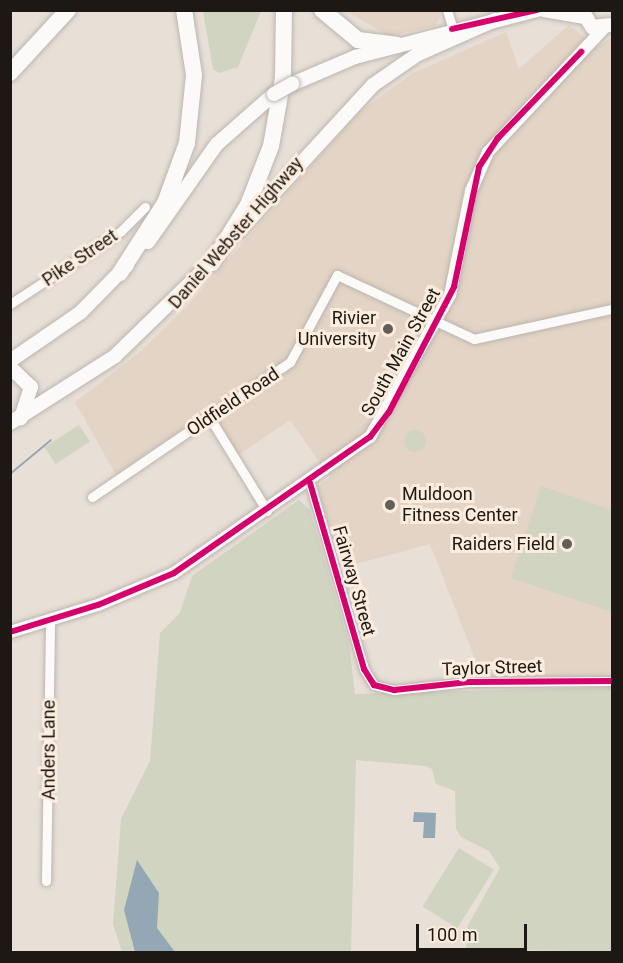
<!DOCTYPE html>
<html>
<head>
<meta charset="utf-8">
<style>
	body { margin:0 }
	#map { position:relative; width:623px; height:963px; overflow:hidden; background:#e8dfd7; font-family:Roboto,sans-serif }
	div>[style] { position:absolute }
	.built>* { inset:0; background:#e3d4c5 }
	.green>* { inset:0; background:#d1d4c1; transform-origin:0 0 }
	.round { border-radius:50% }
	.water>* { inset:0; background:#93a8b4 }
	.stream>* { height:2px; margin:-1px; padding:0 1px; transform-origin:1px; border-radius:1px; background:#93a8b4 }
	.roads { filter:drop-shadow(0 0 2px #bcb5af) drop-shadow(0 0 2px #bcb5af) }
	.street>* { height:9px; margin:-4.5px; padding:0 4.5px; transform-origin:4.5px; border-radius:4.5px; background:#fcfaf9 }
	.secondary>* { height:12px; margin:-6px; padding:0 6px; transform-origin:6px; border-radius:6px; background:#fcfaf9 }
	.primary>* { height:14px; margin:-7px; padding:0 7px; transform-origin:7px; border-radius:7px; background:#fcfaf9 }
	.highway>* { height:16px; margin:-8px; padding:0 8px; transform-origin:8px; border-radius:8px; background:#fcfaf9 }
	.bridges { filter:drop-shadow(0 0 2px #bcb5af) drop-shadow(0 0 2px #bcb5af) }
	.primary-bridge>* { height:14px; margin:-7px; padding:0 7px; transform-origin:7px; border-radius:7px; background:#fcfaf9 }
	.cycleway>* { height:6px; margin:-3px; padding:0 3px; transform-origin:3px; border-radius:3px; background:#d6006c }
	.dots>* { width:16px; height:16px; translate:-50% -50%; box-sizing:border-box; border:3px solid #fbecde; border-radius:50% }
	span { translate:-50% -50%; white-space:nowrap; text-align:center; line-height:1.15; -webkit-text-stroke:6px #fbecde; paint-order:stroke }
	.street-label { font-size:18px; color:#1d1813 }
	.poi-label { font-size:18px; color:#1d1813 }
	.right { translate:-100% -50%; text-align:right }
	.left { translate:0 -50%; text-align:left }
	.frame { position:absolute; inset:0; border:12px solid #1d1813; pointer-events:none }
	.scale { position:absolute; left:416px; top:924px; width:111px; height:27px; box-sizing:border-box; border:3px solid #1d1813; border-top:0; padding-left:8px; font-size:18px; line-height:21px; white-space:nowrap; color:#1d1813; -webkit-text-stroke:4px #fbecde; paint-order:stroke }
</style>
</head>
<body>
<div id="map">
	<div class="built">
		<i style="clip-path:polygon(346px 11px,439px 11px,440px 17px,435px 26px,389px 36px)"></i>
		<i style="clip-path:polygon(569px 25px,597px 47px,612px 37px,612px 677px,482px 677px,430px 544px,341px 568px,317px 487px,330px 477px,290px 420px,238px 455px,209px 411px,116px 475px,75px 402px,140px 352px,187px 306px,359px 112px,413px 73px,506px 32px,519px 69px)"></i>
	</div>
	<div class="green">
		<i style="clip-path:polygon(203px 11px,261px 11px,238px 67px,219px 73px,213px 69px)"></i>
		<i style="left:79px;top:425px;width:20px;height:41px;rotate:57deg"></i>
		<i class="round" style="left:404px;top:430px;width:22px;height:22px"></i>
		<i style="clip-path:polygon(541px 486px,612px 510px,612px 612px,511px 578px)"></i>
		<i style="clip-path:polygon(299px 500px,310px 510px,349px 643px,355px 694px,612px 687px,612px 952px,466px 949px,468px 925px,500px 868px,489px 851px,461px 837px,456px 829px,455px 791px,436px 784px,432px 769px,425px 766px,356px 760px,351px 952px,122px 952px,113px 924px,121px 819px,150px 761px,160px 633px,180px 613px,192px 576px)"></i>
		<i style="left:459px;top:848px;width:41px;height:69px;rotate:32deg"></i>
	</div>
	<div class="water">
		<i style="clip-path:polygon(414px 812px,436px 813px,435px 838px,423px 838px,424px 822px,413px 822px)"></i>
		<i style="clip-path:polygon(137px 860px,159px 893px,157px 928px,175px 952px,135px 952px,124px 910px)"></i>
	</div>
	<div class="stream">
		<i style="left:10px;top:474px;width:53px;rotate:-39.7deg"></i>
	</div>
	<div class="roads">
		<div class="street">
			<i style="left:447px;top:10px;width:27px;rotate:73deg"></i>
			<i style="left:10px;top:304px;width:133px;rotate:-33.3deg"></i>
			<i style="left:121px;top:231px;width:34px;rotate:-45deg"></i>
			<i style="left:210px;top:418px;width:109px;rotate:58.5deg"></i>
			<i style="left:310px;top:483px;width:194px;rotate:73.8deg"></i>
			<i style="left:364px;top:669px;width:19px;rotate:58deg"></i>
			<i style="left:374px;top:685px;width:21px;rotate:14deg"></i>
			<i style="left:394px;top:690px;width:75px;rotate:-6.1deg"></i>
			<i style="left:469px;top:682px;width:143px;rotate:-0.4deg"></i>
			<i style="left:92px;top:497px;width:240px;rotate:-34.3deg"></i>
			<i style="left:290px;top:362px;width:99px;rotate:-61.6deg"></i>
			<i style="left:337px;top:275px;width:151px;rotate:25deg"></i>
			<i style="left:474px;top:339px;width:141px;rotate:-12.3deg"></i>
			<i style="left:46px;top:881px;width:261px;rotate:-89.1deg"></i>
		</div>
		<div class="secondary">
			<i style="left:10px;top:632px;width:92px;rotate:-17.1deg"></i>
			<i style="left:98px;top:605px;width:82px;rotate:-22.8deg"></i>
			<i style="left:174px;top:573px;width:239px;rotate:-34.8deg"></i>
			<i style="left:370px;top:437px;width:163px;rotate:-60.6deg"></i>
			<i style="left:450px;top:295px;width:106px;rotate:-78.6deg"></i>
			<i style="left:471px;top:191px;width:43px;rotate:-66.4deg"></i>
			<i style="left:488px;top:152px;width:170px;rotate:-46.9deg"></i>
		</div>
		<div class="primary">
			<i style="left:544px;top:10px;width:40px;rotate:10deg"></i>
			<i style="left:582px;top:10px;width:20px;rotate:60deg"></i>
			<i style="left:592px;top:27px;width:20px;rotate:-6deg"></i>
			<i style="left:292px;top:84px;width:69px;rotate:-23.2deg"></i>
			<i style="left:355px;top:57px;width:188px;rotate:-14.5deg"></i>
			<i style="left:237px;top:233px;width:201px;rotate:-47.4deg"></i>
			<i style="left:373px;top:85px;width:55px;rotate:-34.6deg"></i>
			<i style="left:418px;top:54px;width:84px;rotate:-23.8deg"></i>
			<i style="left:148px;top:242px;width:120px;rotate:-54.9deg"></i>
			<i style="left:217px;top:144px;width:76px;rotate:-41.3deg"></i>
			<i style="left:10px;top:361px;width:86px;rotate:-34.6deg"></i>
			<i style="left:81px;top:312px;width:66px;rotate:-45.6deg"></i>
			<i style="left:10px;top:367px;width:29px;rotate:44deg"></i>
			<i style="left:31px;top:387px;width:33px;rotate:108deg"></i>
			<i style="left:10px;top:423px;width:125px;rotate:-32.5deg"></i>
			<i style="left:115px;top:356px;width:145px;rotate:-44.2deg"></i>
		</div>
		<div class="highway">
			<i style="left:322px;top:10px;width:47px;rotate:39.8deg"></i>
			<i style="left:358px;top:40px;width:39px;rotate:7deg"></i>
			<i style="left:10px;top:73px;width:86px;rotate:-47.4deg"></i>
			<i style="left:212px;top:263px;width:68px;rotate:-58.2deg"></i>
			<i style="left:248px;top:205px;width:63px;rotate:-68.7deg"></i>
			<i style="left:271px;top:146px;width:69px;rotate:-80deg"></i>
			<i style="left:283px;top:78px;width:68px;rotate:-89.2deg"></i>
			<i style="left:120px;top:273px;width:83px;rotate:-57.3deg"></i>
			<i style="left:165px;top:203px;width:64px;rotate:-69.9deg"></i>
			<i style="left:187px;top:143px;width:68px;rotate:-84.1deg"></i>
			<i style="left:194px;top:75px;width:66px;rotate:-98.7deg"></i>
		</div>
	</div>
	<div class="bridges">
		<div class="primary-bridge">
			<i style="left:274px;top:94px;width:21px;rotate:-29deg"></i>
		</div>
	</div>
	<div class="cycleway">
		<i style="left:452px;top:29px;width:87px;rotate:-12.6deg"></i>
		<i style="left:310px;top:483px;width:194px;rotate:73.8deg"></i>
		<i style="left:364px;top:669px;width:19px;rotate:58deg"></i>
		<i style="left:374px;top:685px;width:21px;rotate:14deg"></i>
		<i style="left:394px;top:690px;width:75px;rotate:-6.1deg"></i>
		<i style="left:469px;top:682px;width:143px;rotate:-0.4deg"></i>
		<i style="left:10px;top:632px;width:92px;rotate:-17.1deg"></i>
		<i style="left:98px;top:605px;width:82px;rotate:-22.8deg"></i>
		<i style="left:174px;top:573px;width:239px;rotate:-34.8deg"></i>
		<i style="left:370px;top:437px;width:31px;rotate:-53deg"></i>
		<i style="left:389px;top:412px;width:141px;rotate:-62.5deg"></i>
		<i style="left:454px;top:287px;width:123px;rotate:-78.2deg"></i>
		<i style="left:479px;top:167px;width:35px;rotate:-57deg"></i>
		<i style="left:498px;top:138px;width:120px;rotate:-46deg"></i>
	</div>
	<div class="dots">
		<i style="left:388px;top:329px;background:#645e58"></i>
		<i style="left:390px;top:505px;background:#645e58"></i>
		<i style="left:567px;top:544px;background:#645e58"></i>
	</div>
	<div class="street-label">
		<span style="left:236px;top:233px;rotate:-49deg">Daniel Webster Highway</span>
		<span style="left:80px;top:258px;rotate:-34deg">Pike Street</span>
		<span style="left:401px;top:352px;rotate:-61deg">South Main Street</span>
		<span style="left:233px;top:402px;rotate:-34deg">Oldfield Road</span>
		<span style="left:354px;top:581px;rotate:74deg">Fairway Street</span>
		<span style="left:492px;top:668px;rotate:-2deg">Taylor Street</span>
		<span style="left:49px;top:750px;rotate:-90deg">Anders Lane</span>
	</div>
	<div class="poi-label">
		<span class="right" style="left:376px;top:329px">Rivier<br>University</span>
		<span class="left" style="left:402px;top:505px">Muldoon<br>Fitness Center</span>
		<span class="right" style="left:555px;top:544px">Raiders Field</span>
	</div>
	<div class="frame"></div>
	<div class="scale">100 m</div>
</div>
</body>
</html>
